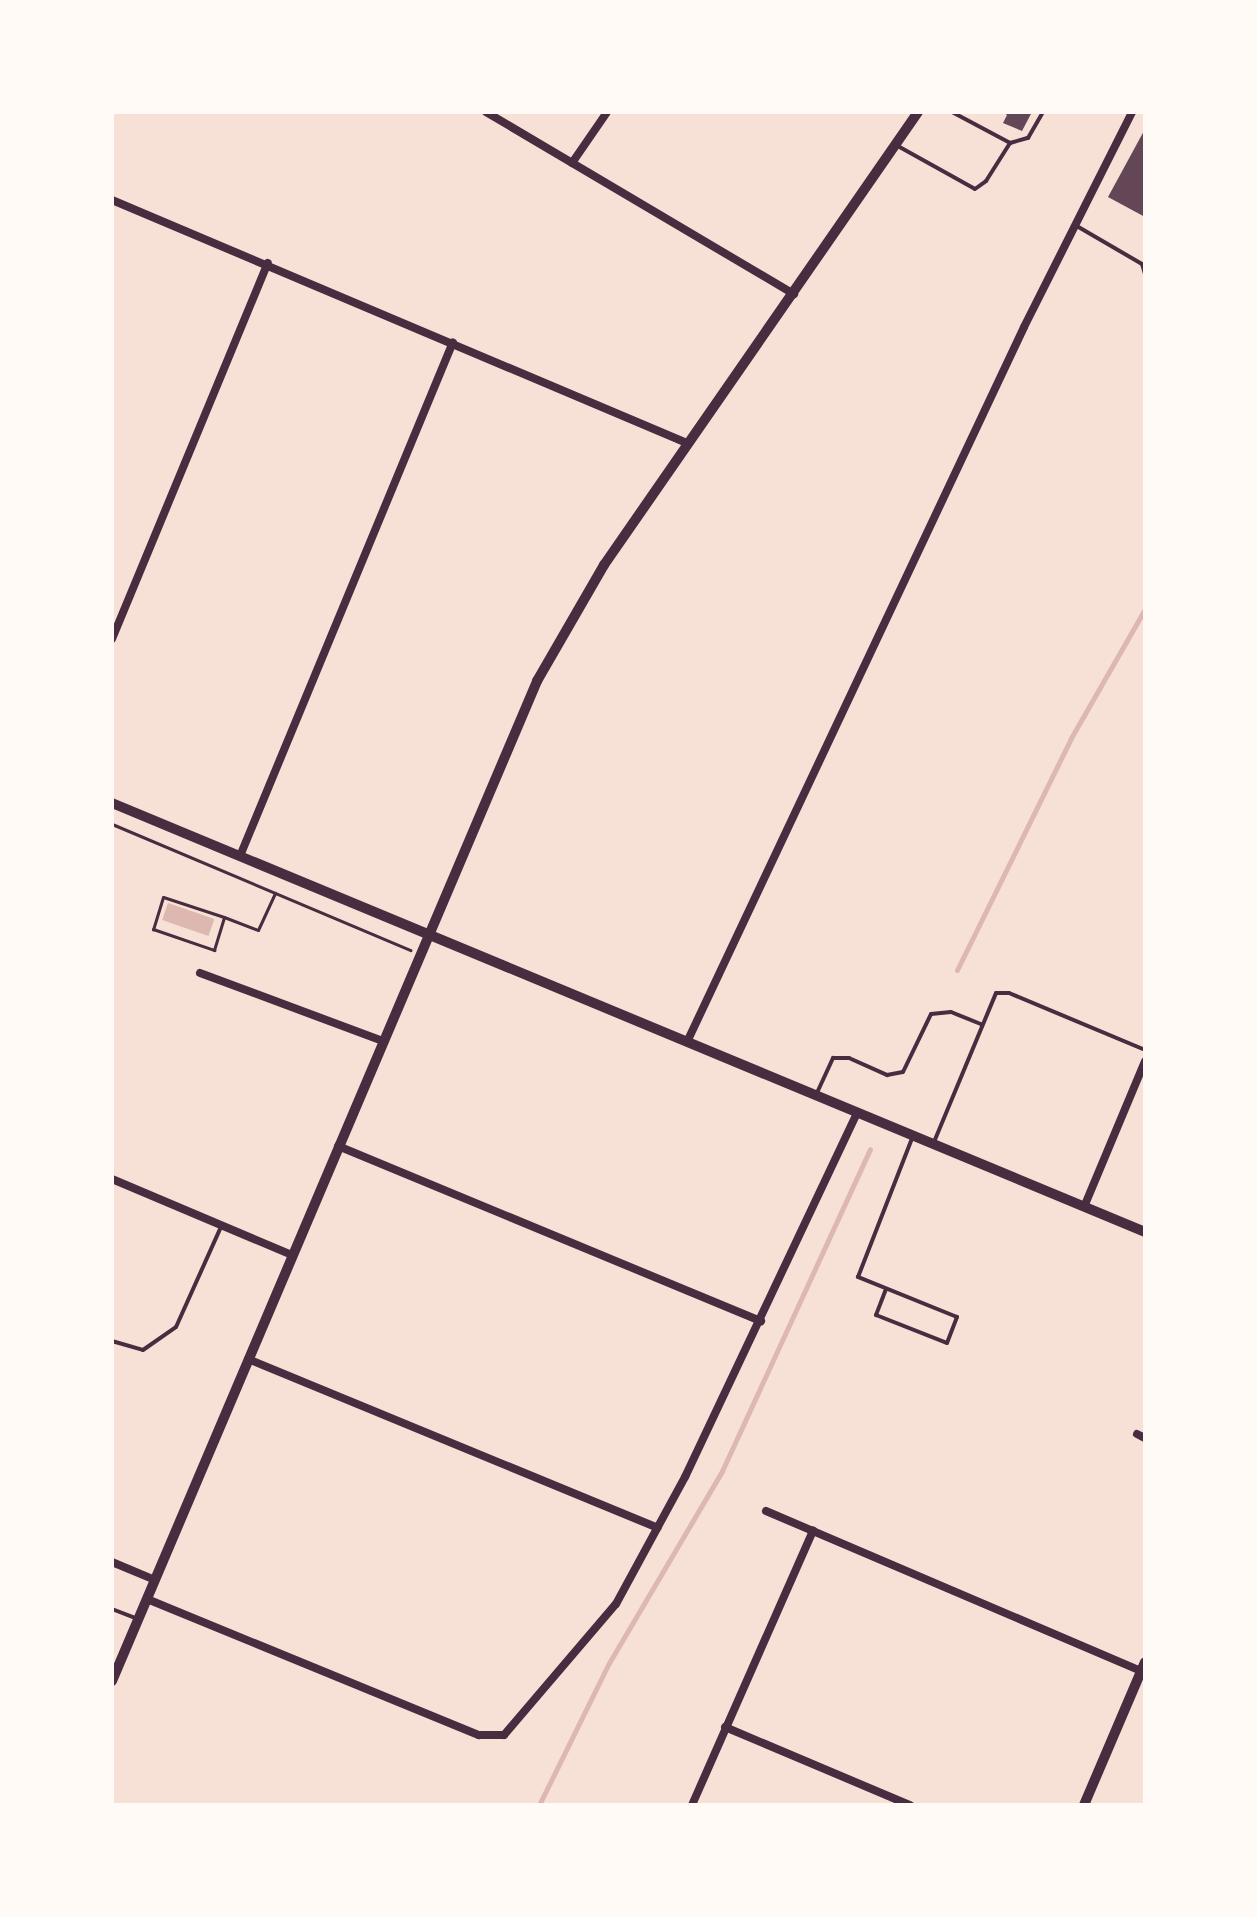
<!DOCTYPE html>
<html>
<head>
<meta charset="utf-8">
<style>
	body { margin:0 }
	#map { position:relative; width:1257px; height:1917px; overflow:hidden; background:#f7e1d7; font-family:Signika,sans-serif }
	div>[style] { position:absolute }
	.water>* { inset:0; background:#dcb8b0; transform-origin:0 0 }
	.stream>* { height:5px; margin:-2.5px; padding:0 2.5px; transform-origin:2.5px; border-radius:2.5px; background:#dcb8b0 }
	.building>* { inset:0; background:#644757 }
	.path>* { height:3px; margin:-1.5px; padding:0 1.5px; transform-origin:1.5px; border-radius:1.5px; background:#4a2c40 }
	.service>* { height:4px; margin:-2px; padding:0 2px; transform-origin:2px; border-radius:2px; background:#4a2c40 }
	.minor>* { height:8px; margin:-4px; padding:0 4px; transform-origin:4px; border-radius:4px; background:#4a2c40 }
	.tertiary>* { height:10px; margin:-5px; padding:0 5px; transform-origin:5px; border-radius:5px; background:#4a2c40 }
	span { translate:-50% -50%; white-space:nowrap; text-align:center; line-height:1.15; -webkit-text-stroke:6px #fffaf5; paint-order:stroke }
	.frame { position:absolute; inset:0; border:114px solid #fffaf5; pointer-events:none }
</style>
</head>
<body>
<div id="map">
	<div class="water">
		<i style="left:168px;top:903px;width:49px;height:18px;rotate:19deg"></i>
	</div>
	<div class="stream">
		<i style="left:957px;top:970px;width:258px;rotate:-63.8deg"></i>
		<i style="left:1071px;top:738px;width:149px;rotate:-60.2deg"></i>
		<i style="left:539px;top:1805px;width:158px;rotate:-63.8deg"></i>
		<i style="left:609px;top:1663px;width:223px;rotate:-59.5deg"></i>
		<i style="left:722px;top:1471px;width:354px;rotate:-65.3deg"></i>
	</div>
	<div class="building">
		<i style="clip-path:polygon(1003px 112px,1032px 112px,1022px 131px,1003px 123px,1007px 115px)"></i>
		<i style="clip-path:polygon(1145px 129px,1145px 217px,1108px 197px)"></i>
	</div>
	<div class="path">
		<i style="left:112px;top:824px;width:324px;rotate:22.9deg"></i>
		<i style="left:224px;top:917px;width:64px;rotate:-161.8deg"></i>
		<i style="left:163px;top:897px;width:34px;rotate:107deg"></i>
		<i style="left:153px;top:929px;width:65px;rotate:19deg"></i>
		<i style="left:214px;top:950px;width:34px;rotate:-73deg"></i>
		<i style="left:224px;top:917px;width:36px;rotate:21deg"></i>
		<i style="left:258px;top:930px;width:41px;rotate:-65.3deg"></i>
	</div>
	<div class="service">
		<i style="left:952px;top:112px;width:66px;rotate:28.1deg"></i>
		<i style="left:896px;top:145px;width:90px;rotate:29.1deg"></i>
		<i style="left:975px;top:189px;width:14px;rotate:-36deg"></i>
		<i style="left:986px;top:181px;width:45px;rotate:-57.7deg"></i>
		<i style="left:1010px;top:143px;width:19px;rotate:-16deg"></i>
		<i style="left:1028px;top:138px;width:30px;rotate:-60deg"></i>
		<i style="left:1075px;top:225px;width:78px;rotate:30.2deg"></i>
		<i style="left:1142px;top:264px;width:10px;rotate:73deg"></i>
		<i style="left:816px;top:1095px;width:41px;rotate:-65.3deg"></i>
		<i style="left:833px;top:1058px;width:16px"></i>
		<i style="left:849px;top:1058px;width:42px;rotate:24.1deg"></i>
		<i style="left:887px;top:1075px;width:16px;rotate:-11deg"></i>
		<i style="left:903px;top:1072px;width:64px;rotate:-64.2deg"></i>
		<i style="left:931px;top:1014px;width:20px;rotate:-6deg"></i>
		<i style="left:951px;top:1012px;width:32px;rotate:22deg"></i>
		<i style="left:934px;top:1142px;width:161px;rotate:-67.4deg"></i>
		<i style="left:996px;top:993px;width:13px"></i>
		<i style="left:1009px;top:993px;width:147px;rotate:22.7deg"></i>
		<i style="left:886px;top:1289px;width:28px;rotate:111deg"></i>
		<i style="left:876px;top:1315px;width:76px;rotate:21.5deg"></i>
		<i style="left:947px;top:1343px;width:28px;rotate:-69deg"></i>
		<i style="left:957px;top:1317px;width:107px;rotate:-158deg"></i>
		<i style="left:858px;top:1277px;width:151px;rotate:-68.7deg"></i>
		<i style="left:112px;top:1327px;width:12px;rotate:90deg"></i>
		<i style="left:112px;top:1341px;width:32px;rotate:16deg"></i>
		<i style="left:143px;top:1350px;width:40px;rotate:-34.9deg"></i>
		<i style="left:176px;top:1327px;width:110px;rotate:-65.8deg"></i>
		<i style="left:112px;top:1609px;width:26px;rotate:21deg"></i>
	</div>
	<div class="minor">
		<i style="left:486px;top:112px;width:358px;rotate:30.6deg"></i>
		<i style="left:572px;top:163px;width:62px;rotate:-55.5deg"></i>
		<i style="left:112px;top:200px;width:626px;rotate:22.92deg"></i>
		<i style="left:112px;top:639px;width:407px;rotate:-67.5deg"></i>
		<i style="left:240px;top:856px;width:556px;rotate:-67.49deg"></i>
		<i style="left:200px;top:973px;width:195px;rotate:20.4deg"></i>
		<i style="left:687px;top:1042px;width:790px;rotate:-64.76deg"></i>
		<i style="left:1024px;top:327px;width:241px;rotate:-63.3deg"></i>
		<i style="left:338px;top:1146px;width:458px;rotate:22.5deg"></i>
		<i style="left:112px;top:1179px;width:195px;rotate:22.9deg"></i>
		<i style="left:1084px;top:1207px;width:158px;rotate:-67.3deg"></i>
		<i style="left:248px;top:1359px;width:443px;rotate:22.4deg"></i>
		<i style="left:1137px;top:1434px;width:9px;rotate:27deg"></i>
		<i style="left:766px;top:1511px;width:408px;rotate:23.1deg"></i>
		<i style="left:112px;top:1562px;width:47px;rotate:22.7deg"></i>
		<i style="left:147px;top:1599px;width:359px;rotate:22.3deg"></i>
		<i style="left:479px;top:1735px;width:25px"></i>
		<i style="left:504px;top:1735px;width:172px;rotate:-49.5deg"></i>
		<i style="left:616px;top:1604px;width:145px;rotate:-61.5deg"></i>
		<i style="left:685px;top:1477px;width:403px;rotate:-64.7deg"></i>
		<i style="left:725px;top:1727px;width:201px;rotate:22.9deg"></i>
		<i style="left:692px;top:1805px;width:300px;rotate:-66.2deg"></i>
	</div>
	<div class="tertiary">
		<i style="left:112px;top:803px;width:1119px;rotate:22.55deg"></i>
		<i style="left:112px;top:1681px;width:1087px;rotate:-66.97deg"></i>
		<i style="left:537px;top:681px;width:134px;rotate:-60deg"></i>
		<i style="left:604px;top:565px;width:551px;rotate:-55.27deg"></i>
		<i style="left:1084px;top:1805px;width:155px;rotate:-66.9deg"></i>
	</div>
	<div class="frame"></div>
</div>
</body>
</html>
